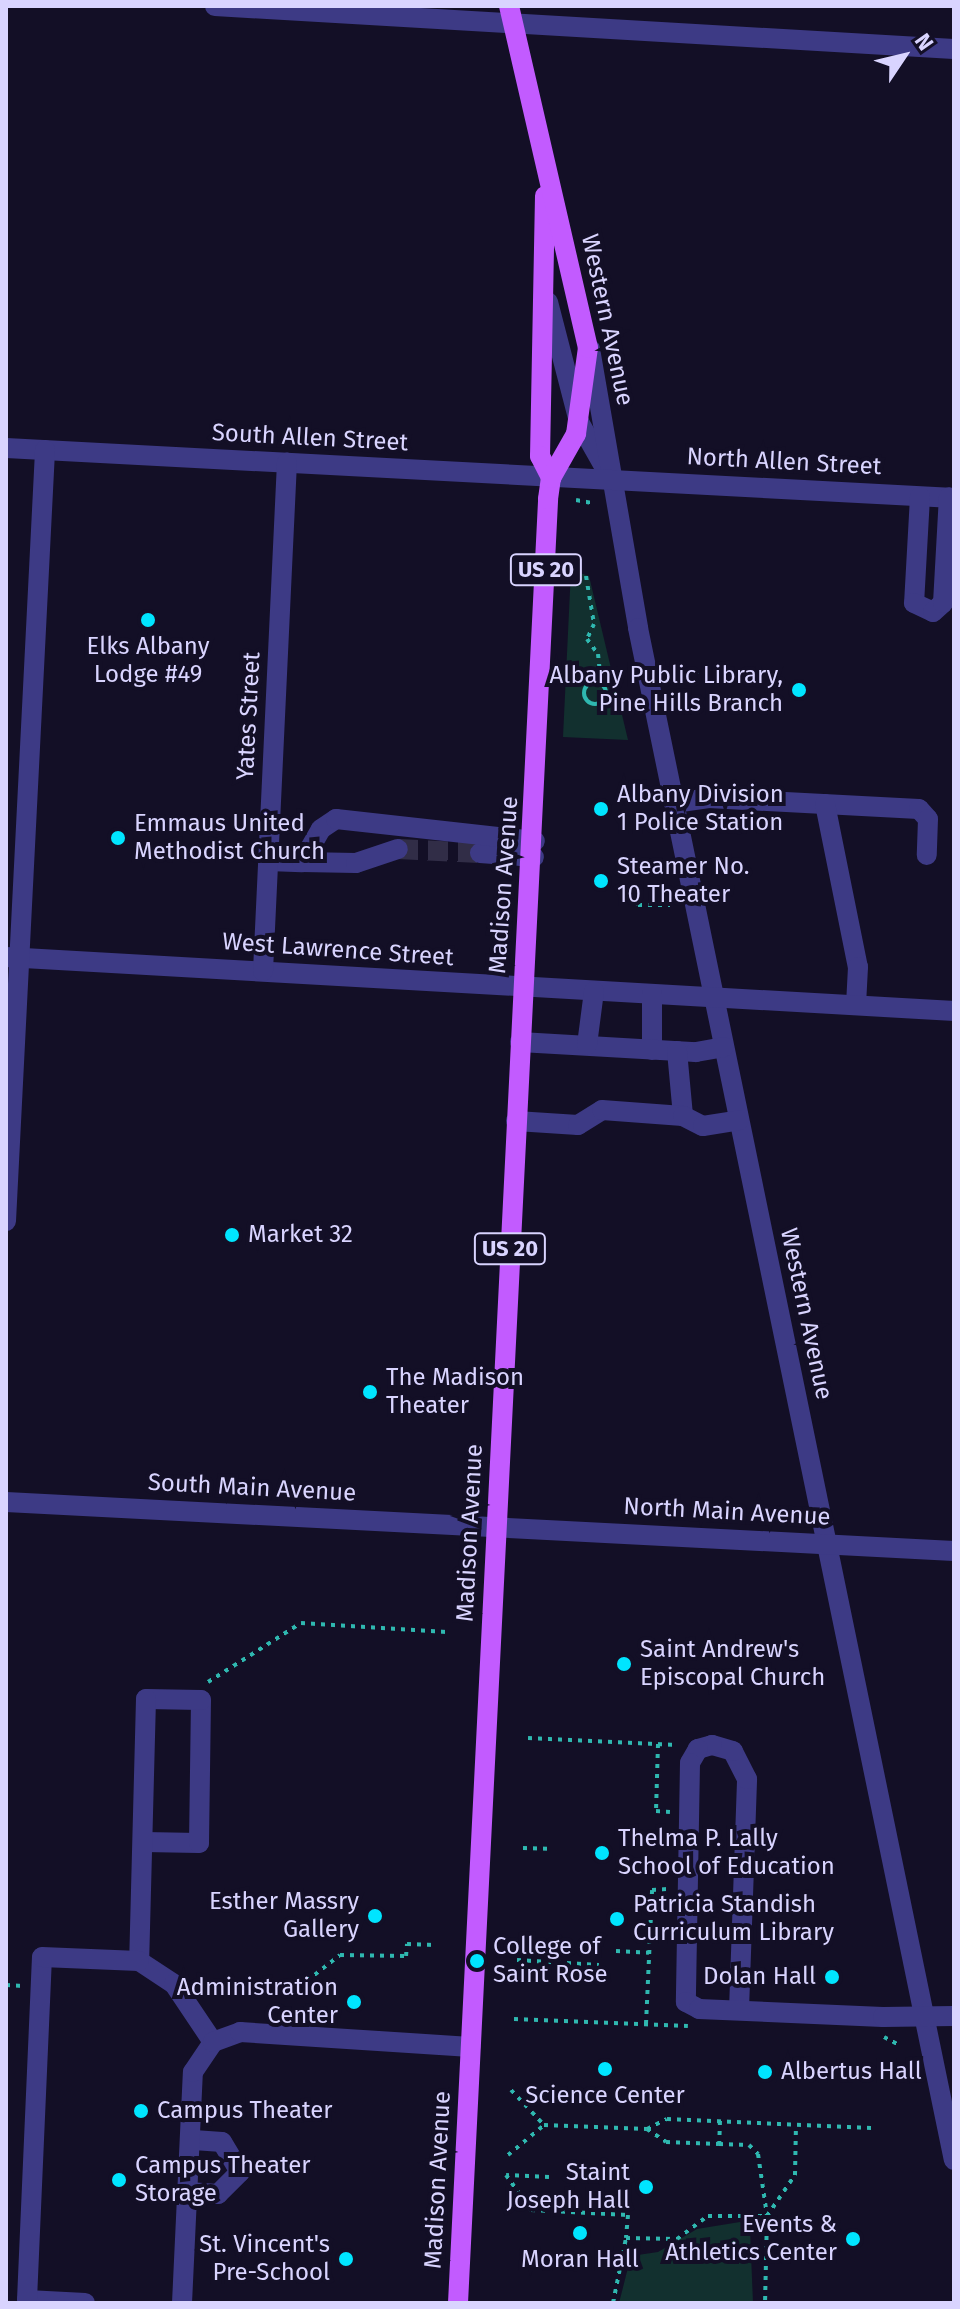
<!DOCTYPE html>
<html>
<head>
<meta charset="utf-8">
<style>
	body { margin:0 }
	#map { position:relative; width:960px; height:2309px; overflow:hidden; background:#130f26; font-family:"Fira Sans",sans-serif }
	div>[style] { position:absolute }
	.green>* { inset:0; background:#12302f }
	.minor-tunnel>* { height:20px; margin-top:-10px; transform-origin:0; background:repeating-linear-gradient(90deg,#312d47 0 20px,transparent 0 30px) }
	.path>* { height:4px; margin-top:-2px; transform-origin:0; background:repeating-linear-gradient(90deg,#2fb8b0 0 4px,transparent 0 10px) }
	.path>.ring { margin:-2px; padding:0; box-sizing:content-box; background:none; border:4px solid #2fb8b0; border-radius:50% }
	.minor>* { height:20px; margin:-10px; padding:0 10px; transform-origin:10px; border-radius:10px; background:#3d3a85 }
	.major>* { height:20px; margin:-10px; padding:0 10px; transform-origin:10px; border-radius:10px; background:#c25bff }
	.dots>* { width:22px; height:22px; translate:-50% -50%; box-sizing:border-box; border:4px solid #130f26; border-radius:50% }
	span { translate:-50% -50%; white-space:nowrap; text-align:center; line-height:1.15; -webkit-text-stroke:8px #130f26; paint-order:stroke }
	.shield-label span { padding:2px 6px; background:#130f26; border:2px solid; border-radius:6px; -webkit-text-stroke-width:0 }
	.shield-label { font-size:22px; color:#d9d4ff; font-weight:700 }
	.street-label { font-size:24px; color:#d9d4ff }
	.poi-label { font-size:24px; color:#d9d4ff }
	.right { translate:-100% -50%; text-align:right }
	.left { translate:0 -50%; text-align:left }
	.frame { position:absolute; inset:0; border:8px solid #d9d4ff; pointer-events:none }
	.north { position:absolute; left:864px; top:16px; width:80px; height:80px; -webkit-text-stroke:6px #130f26; paint-order:stroke; rotate:55deg; font-size:22px; font-weight:700; line-height:32px; text-align:center; color:#d9d4ff }
	.north::after { content:''; display:block; margin:auto; width:28px; height:36px; background:#d9d4ff; clip-path:polygon(50% 0,100% 100%,50% 72%,0 100%) }
</style>
</head>
<body>
<div id="map">
	<div class="green">
		<i style="clip-path:polygon(571px 570px,589px 576px,628px 740px,563px 737px)"></i>
		<i style="clip-path:polygon(740px 2222px,750px 2229px,753px 2303px,619px 2303px,631px 2256px,658px 2252px,697px 2229px)"></i>
	</div>
	<div class="minor-tunnel">
		<i style="left:398px;top:849px;width:82px;rotate:2.8deg"></i>
	</div>
	<div class="path">
		<i style="left:576px;top:500px;width:16px;rotate:11deg"></i>
		<i style="left:586px;top:576px;width:49px;rotate:80.5deg"></i>
		<i style="left:594px;top:624px;width:17px;rotate:115deg"></i>
		<i style="left:587px;top:639px;width:19px;rotate:54deg"></i>
		<i style="left:598px;top:654px;width:29px;rotate:84deg"></i>
		<i style="left:665px;top:670px;width:73px;rotate:3.1deg"></i>
		<i class="ring" style="left:584px;top:682px;width:18px;height:18px"></i>
		<i style="left:629px;top:886px;width:21px;rotate:65deg"></i>
		<i style="left:638px;top:905px;width:32px"></i>
		<i style="left:208px;top:1682px;width:110px;rotate:-32.4deg"></i>
		<i style="left:301px;top:1623px;width:146px;rotate:3.5deg"></i>
		<i style="left:528px;top:1738px;width:149px;rotate:2.7deg"></i>
		<i style="left:658px;top:1744px;width:67px;rotate:91.7deg"></i>
		<i style="left:656px;top:1811px;width:14px;rotate:4deg"></i>
		<i style="left:523px;top:1848px;width:25px;rotate:2deg"></i>
		<i style="left:616px;top:1951px;width:33px;rotate:3deg"></i>
		<i style="left:517px;top:1960px;width:82px;rotate:3.5deg"></i>
		<i style="left:6px;top:1985px;width:17px;rotate:3deg"></i>
		<i style="left:201px;top:1991px;width:16px;rotate:-27deg"></i>
		<i style="left:215px;top:1984px;width:84px;rotate:2deg"></i>
		<i style="left:299px;top:1987px;width:52px;rotate:-38deg"></i>
		<i style="left:340px;top:1955px;width:66px;rotate:0.9deg"></i>
		<i style="left:406px;top:1956px;width:12px;rotate:-85deg"></i>
		<i style="left:407px;top:1944px;width:28px;rotate:2deg"></i>
		<i style="left:514px;top:2019px;width:174px;rotate:2.3deg"></i>
		<i style="left:646px;top:2024px;width:134px;rotate:-87.4deg"></i>
		<i style="left:652px;top:1890px;width:16px;rotate:-4deg"></i>
		<i style="left:884px;top:2037px;width:15px;rotate:28deg"></i>
		<i style="left:511px;top:2090px;width:48px;rotate:46.7deg"></i>
		<i style="left:544px;top:2125px;width:103px;rotate:2.2deg"></i>
		<i style="left:647px;top:2129px;width:22px;rotate:-27deg"></i>
		<i style="left:667px;top:2119px;width:210px;rotate:2.5deg"></i>
		<i style="left:720px;top:2121px;width:23px;rotate:92deg"></i>
		<i style="left:719px;top:2144px;width:30px;rotate:2deg"></i>
		<i style="left:749px;top:2145px;width:13px;rotate:45deg"></i>
		<i style="left:758px;top:2154px;width:63px;rotate:81.7deg"></i>
		<i style="left:767px;top:2216px;width:87px;rotate:91.3deg"></i>
		<i style="left:647px;top:2129px;width:23px;rotate:34deg"></i>
		<i style="left:666px;top:2142px;width:53px;rotate:2.2deg"></i>
		<i style="left:508px;top:2155px;width:47px;rotate:-39.8deg"></i>
		<i style="left:549px;top:2177px;width:43px;rotate:-177.3deg"></i>
		<i style="left:506px;top:2175px;width:43px;rotate:54.5deg"></i>
		<i style="left:531px;top:2210px;width:97px;rotate:3deg"></i>
		<i style="left:628px;top:2215px;width:23px;rotate:95deg"></i>
		<i style="left:613px;top:2303px;width:66px;rotate:-78.7deg"></i>
		<i style="left:626px;top:2238px;width:51px;rotate:1.1deg"></i>
		<i style="left:677px;top:2239px;width:39px;rotate:-37deg"></i>
		<i style="left:708px;top:2216px;width:59px"></i>
		<i style="left:767px;top:2216px;width:50px;rotate:-55.7deg"></i>
		<i style="left:795px;top:2175px;width:50px;rotate:-88.9deg"></i>
	</div>
	<div class="minor">
		<i style="left:215px;top:6px;width:740px;rotate:3.33deg"></i>
		<i style="left:548px;top:302px;width:124px;rotate:75.5deg"></i>
		<i style="left:579px;top:422px;width:55px;rotate:60.6deg"></i>
		<i style="left:590px;top:349px;width:283px;rotate:80.2deg"></i>
		<i style="left:638px;top:628px;width:1564px;rotate:78.35deg"></i>
		<i style="left:6px;top:448px;width:949px;rotate:3.02deg"></i>
		<i style="left:920px;top:497px;width:106px;rotate:93.2deg"></i>
		<i style="left:914px;top:603px;width:21px;rotate:25deg"></i>
		<i style="left:933px;top:612px;width:13px;rotate:-42deg"></i>
		<i style="left:943px;top:603px;width:106px;rotate:-86.8deg"></i>
		<i style="left:674px;top:803px;width:35px;rotate:-8deg"></i>
		<i style="left:709px;top:798px;width:210px;rotate:3deg"></i>
		<i style="left:919px;top:809px;width:13px;rotate:48deg"></i>
		<i style="left:928px;top:819px;width:36px;rotate:92deg"></i>
		<i style="left:825px;top:804px;width:166px;rotate:78.6deg"></i>
		<i style="left:858px;top:967px;width:38px;rotate:93deg"></i>
		<i style="left:480px;top:853px;width:54px;rotate:4.2deg"></i>
		<i style="left:268px;top:861px;width:34px;rotate:2deg"></i>
		<i style="left:302px;top:862px;width:38px;rotate:-60deg"></i>
		<i style="left:321px;top:829px;width:18px;rotate:-34deg"></i>
		<i style="left:336px;top:819px;width:200px;rotate:6.3deg"></i>
		<i style="left:302px;top:862px;width:54px;rotate:1.1deg"></i>
		<i style="left:356px;top:863px;width:44px;rotate:-18.4deg"></i>
		<i style="left:6px;top:957px;width:950px;rotate:3.26deg"></i>
		<i style="left:263px;top:971px;width:509px;rotate:-87.3deg"></i>
		<i style="left:652px;top:994px;width:56px;rotate:90deg"></i>
		<i style="left:520px;top:1042px;width:176px;rotate:3.3deg"></i>
		<i style="left:696px;top:1052px;width:28px;rotate:-10deg"></i>
		<i style="left:587px;top:1045px;width:54px;rotate:-82.6deg"></i>
		<i style="left:677px;top:1051px;width:65px;rotate:84.7deg"></i>
		<i style="left:516px;top:1121px;width:62px;rotate:3.7deg"></i>
		<i style="left:578px;top:1125px;width:28px;rotate:-32deg"></i>
		<i style="left:602px;top:1110px;width:81px;rotate:4.2deg"></i>
		<i style="left:683px;top:1116px;width:22px;rotate:27deg"></i>
		<i style="left:703px;top:1126px;width:36px;rotate:-9deg"></i>
		<i style="left:6px;top:1221px;width:772px;rotate:-87.1deg"></i>
		<i style="left:6px;top:1502px;width:949px;rotate:2.96deg"></i>
		<i style="left:144px;top:1842px;width:55px;rotate:1deg"></i>
		<i style="left:199px;top:1843px;width:143px;rotate:-89.2deg"></i>
		<i style="left:201px;top:1700px;width:55px;rotate:-179deg"></i>
		<i style="left:146px;top:1699px;width:262px;rotate:91.5deg"></i>
		<i style="left:139px;top:1961px;width:42px;rotate:33.3deg"></i>
		<i style="left:174px;top:1984px;width:70px;rotate:56.1deg"></i>
		<i style="left:739px;top:2010px;width:231px;rotate:-88deg"></i>
		<i style="left:747px;top:1779px;width:31px;rotate:-117deg"></i>
		<i style="left:733px;top:1751px;width:22px;rotate:-164deg"></i>
		<i style="left:712px;top:1745px;width:15px;rotate:164deg"></i>
		<i style="left:698px;top:1749px;width:16px;rotate:120deg"></i>
		<i style="left:690px;top:1763px;width:239px;rotate:91deg"></i>
		<i style="left:686px;top:2002px;width:15px;rotate:28deg"></i>
		<i style="left:699px;top:2009px;width:184px;rotate:2.5deg"></i>
		<i style="left:883px;top:2017px;width:71px;rotate:-0.8deg"></i>
		<i style="left:188px;top:2192px;width:30px;rotate:4deg"></i>
		<i style="left:218px;top:2194px;width:31px;rotate:-45deg"></i>
		<i style="left:240px;top:2172px;width:35px;rotate:-121deg"></i>
		<i style="left:222px;top:2142px;width:32px;rotate:-176deg"></i>
		<i style="left:85px;top:2303px;width:58px;rotate:-177deg"></i>
		<i style="left:27px;top:2300px;width:343px;rotate:-87.5deg"></i>
		<i style="left:42px;top:1957px;width:97px;rotate:2.4deg"></i>
		<i style="left:182px;top:2303px;width:231px;rotate:-87.3deg"></i>
		<i style="left:193px;top:2072px;width:36px;rotate:-56deg"></i>
		<i style="left:213px;top:2042px;width:29px;rotate:-20deg"></i>
		<i style="left:240px;top:2032px;width:231px;rotate:3.7deg"></i>
	</div>
	<div class="major">
		<i style="left:545px;top:196px;width:260px;rotate:91.1deg"></i>
		<i style="left:540px;top:456px;width:25px;rotate:63deg"></i>
		<i style="left:458px;top:2303px;width:1806px;rotate:-87.14deg"></i>
		<i style="left:548px;top:499px;width:21px;rotate:-82deg"></i>
		<i style="left:551px;top:478px;width:51px;rotate:-60.4deg"></i>
		<i style="left:576px;top:434px;width:87px;rotate:-82.1deg"></i>
		<i style="left:588px;top:348px;width:351px;rotate:-103deg"></i>
	</div>
	<div class="dots">
		<i style="left:148px;top:620px;background:#00e5ff"></i>
		<i style="left:799px;top:690px;background:#00e5ff"></i>
		<i style="left:601px;top:809px;background:#00e5ff"></i>
		<i style="left:118px;top:838px;background:#00e5ff"></i>
		<i style="left:601px;top:881px;background:#00e5ff"></i>
		<i style="left:232px;top:1235px;background:#00e5ff"></i>
		<i style="left:370px;top:1392px;background:#00e5ff"></i>
		<i style="left:624px;top:1664px;background:#00e5ff"></i>
		<i style="left:602px;top:1853px;background:#00e5ff"></i>
		<i style="left:375px;top:1916px;background:#00e5ff"></i>
		<i style="left:617px;top:1919px;background:#00e5ff"></i>
		<i style="left:477px;top:1961px;background:#00e5ff"></i>
		<i style="left:832px;top:1977px;background:#00e5ff"></i>
		<i style="left:354px;top:2002px;background:#00e5ff"></i>
		<i style="left:605px;top:2069px;background:#00e5ff"></i>
		<i style="left:765px;top:2072px;background:#00e5ff"></i>
		<i style="left:141px;top:2111px;background:#00e5ff"></i>
		<i style="left:119px;top:2180px;background:#00e5ff"></i>
		<i style="left:646px;top:2187px;background:#00e5ff"></i>
		<i style="left:580px;top:2233px;background:#00e5ff"></i>
		<i style="left:853px;top:2239px;background:#00e5ff"></i>
		<i style="left:346px;top:2259px;background:#00e5ff"></i>
	</div>
	<div class="shield-label">
		<span style="left:546px;top:570px">US 20</span>
		<span style="left:510px;top:1249px">US 20</span>
	</div>
	<div class="street-label">
		<span style="left:607px;top:320px;rotate:78deg">Western Avenue</span>
		<span style="left:310px;top:438px;rotate:3deg">South Allen Street</span>
		<span style="left:784px;top:462px;rotate:3deg">North Allen Street</span>
		<span style="left:249px;top:716px;rotate:-87deg">Yates Street</span>
		<span style="left:504px;top:885px;rotate:-86deg">Madison Avenue</span>
		<span style="left:338px;top:950px;rotate:4deg">West Lawrence Street</span>
		<span style="left:806px;top:1314px;rotate:78deg">Western Avenue</span>
		<span style="left:252px;top:1488px;rotate:3deg">South Main Avenue</span>
		<span style="left:727px;top:1512px;rotate:3deg">North Main Avenue</span>
		<span style="left:470px;top:1533px;rotate:-87deg">Madison Avenue</span>
		<span style="left:438px;top:2180px;rotate:-87deg">Madison Avenue</span>
	</div>
	<div class="poi-label">
		<span style="left:148px;top:661px">Elks Albany<br>Lodge #49</span>
		<span class="right" style="left:783px;top:690px">Albany Public Library,<br>Pine Hills Branch</span>
		<span class="left" style="left:617px;top:809px">Albany Division<br>1 Police Station</span>
		<span class="left" style="left:134px;top:838px">Emmaus United<br>Methodist Church</span>
		<span class="left" style="left:617px;top:881px">Steamer No.<br>10 Theater</span>
		<span class="left" style="left:248px;top:1235px">Market 32</span>
		<span class="left" style="left:386px;top:1392px">The Madison<br>Theater</span>
		<span class="left" style="left:640px;top:1664px">Saint Andrew's<br>Episcopal Church</span>
		<span class="left" style="left:618px;top:1853px">Thelma P. Lally<br>School of Education</span>
		<span class="right" style="left:359px;top:1916px">Esther Massry<br>Gallery</span>
		<span class="left" style="left:633px;top:1919px">Patricia Standish<br>Curriculum Library</span>
		<span class="left" style="left:493px;top:1961px">College of<br>Saint Rose</span>
		<span class="right" style="left:816px;top:1977px">Dolan Hall</span>
		<span class="right" style="left:338px;top:2002px">Administration<br>Center</span>
		<span class="left" style="left:781px;top:2072px">Albertus Hall</span>
		<span style="left:605px;top:2096px">Science Center</span>
		<span class="left" style="left:157px;top:2111px">Campus Theater</span>
		<span class="left" style="left:135px;top:2180px">Campus Theater<br>Storage</span>
		<span class="right" style="left:630px;top:2187px">Staint<br>Joseph Hall</span>
		<span class="right" style="left:837px;top:2239px">Events &amp;<br>Athletics Center</span>
		<span class="right" style="left:330px;top:2259px">St. Vincent's<br>Pre-School</span>
		<span style="left:580px;top:2260px">Moran Hall</span>
	</div>
	<div class="frame"></div>
	<div class="north">N</div>
</div>
</body>
</html>
